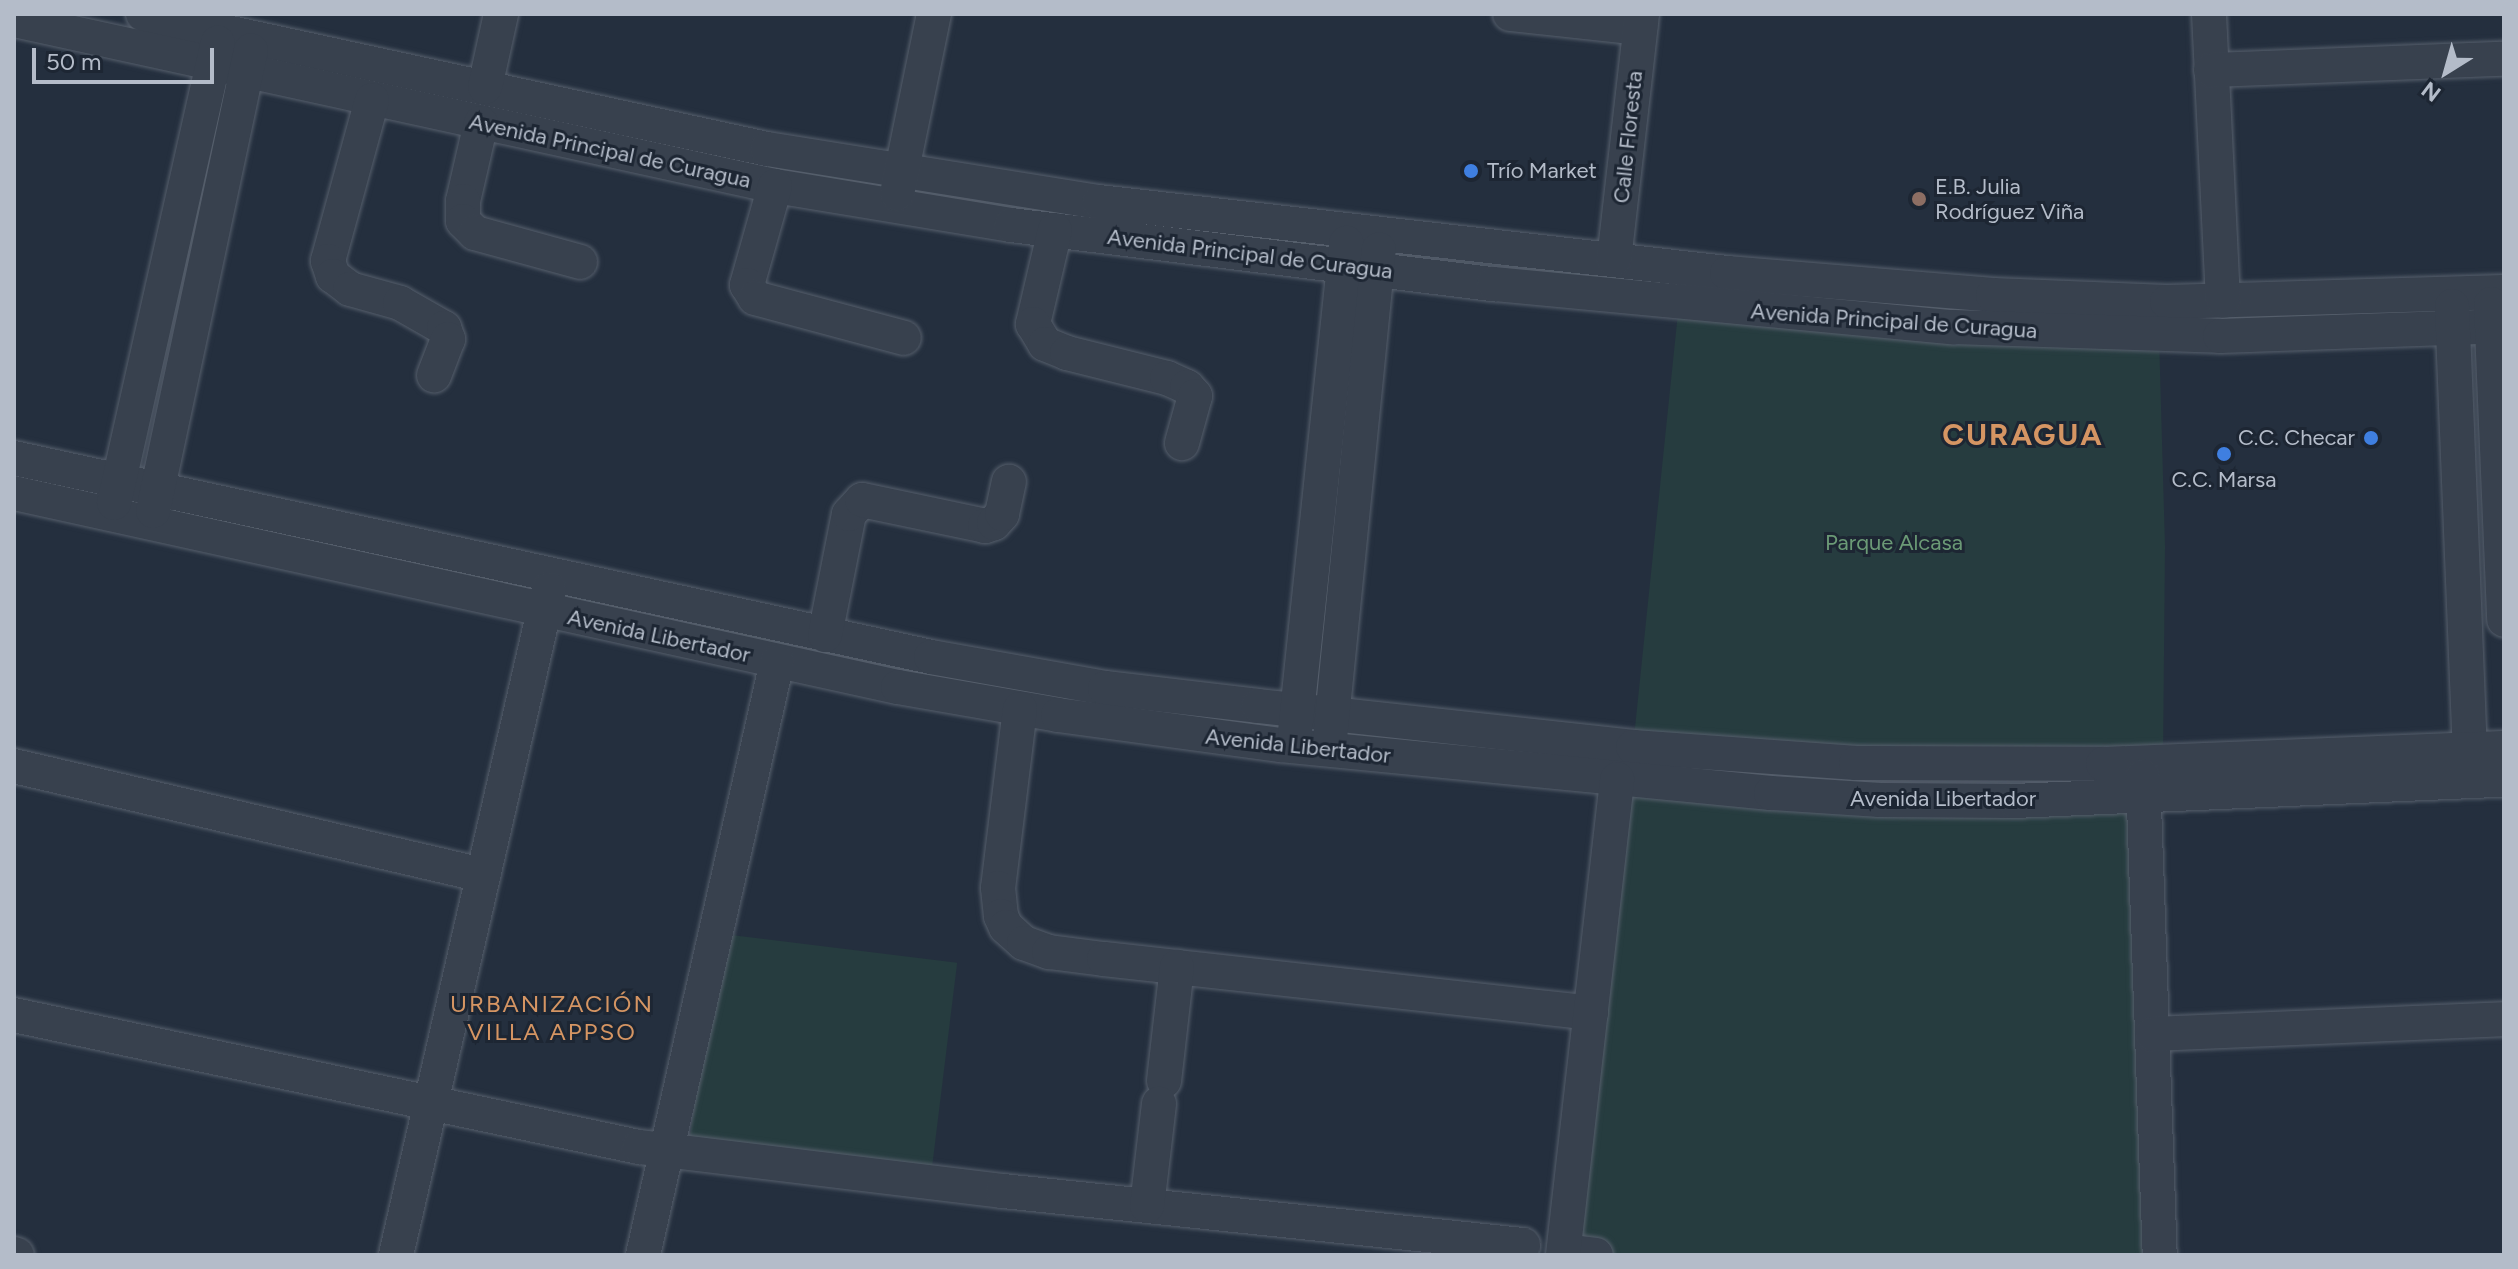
<!DOCTYPE html>
<html>
<head>
<meta charset="utf-8">
<style>
	body { margin:0 }
	#map { position:relative; width:2518px; height:1269px; overflow:hidden; background:#242f3e; font-family:Figtree,sans-serif }
	div>[style] { position:absolute }
	.green>* { inset:0; background:#263c3f; transform-origin:0 0 }
	.roads { filter:drop-shadow(0 0 2px #565f6c) drop-shadow(0 0 2px #565f6c) }
	.minor>* { height:34px; margin:-17px; padding:0 17px; transform-origin:17px; border-radius:17px; background:#38414e }
	.dots>* { width:22px; height:22px; translate:-50% -50%; box-sizing:border-box; border:4px solid #1d2633; border-radius:50% }
	span { translate:-50% -50%; white-space:nowrap; text-align:center; line-height:1.15; -webkit-text-stroke:6px #1d2633; paint-order:stroke }
	.street-label { font-size:22px; color:#b4bcc9 }
	.poi-label { font-size:22px; color:#b4bcc9 }
	.left { translate:0 -50%; text-align:left }
	.right { translate:-100% -50%; text-align:right }
	.park-label { font-size:22px; color:#6b9a76 }
	.neighbourhood-label { font-size:24px; color:#d59563; letter-spacing:2px }
	.district-label { font-size:30px; color:#d59563; font-weight:700; letter-spacing:2px }
	.frame { position:absolute; inset:0; border:16px solid #b4bcc9; pointer-events:none }
	.north { position:absolute; left:2406px; top:32px; width:80px; height:80px; -webkit-text-stroke:6px #1d2633; paint-order:stroke; rotate:217deg; font-size:22px; font-weight:700; line-height:32px; text-align:center; color:#b4bcc9 }
	.north::after { content:''; display:block; margin:auto; width:28px; height:36px; background:#b4bcc9; clip-path:polygon(50% 0,100% 100%,50% 72%,0 100%) }
	.scale { position:absolute; left:32px; top:48px; width:182px; height:36px; box-sizing:border-box; border:4px solid #b4bcc9; border-top:0; padding-left:10px; font-size:24px; line-height:28px; white-space:nowrap; color:#b4bcc9; -webkit-text-stroke:6px #1d2633; paint-order:stroke }
</style>
</head>
<body>
<div id="map">
	<div class="green">
		<i style="clip-path:polygon(1679px 303px,2159px 336px,2165px 546px,2163px 761px,1633px 747px)"></i>
		<i style="clip-path:polygon(1617px 779px,2144px 796px,2160px 1255px,1596px 1255px,1564px 1251px)"></i>
		<i style="left:715px;top:933px;width:244px;height:223px;rotate:7deg"></i>
	</div>
	<div class="roads">
		<div class="minor">
			<i style="left:143px;top:14px;width:638px;rotate:12.21deg"></i>
			<i style="left:767px;top:149px;width:336px;rotate:9.1deg"></i>
			<i style="left:1099px;top:202px;width:632px;rotate:6.45deg"></i>
			<i style="left:1727px;top:273px;width:267px;rotate:4.7deg"></i>
			<i style="left:1993px;top:295px;width:174px;rotate:2.3deg"></i>
			<i style="left:2167px;top:302px;width:337px;rotate:-1.7deg"></i>
			<i style="left:1510px;top:14px;width:131px;rotate:6.1deg"></i>
			<i style="left:2209px;top:14px;width:287px;rotate:87.2deg"></i>
			<i style="left:14px;top:20px;width:779px;rotate:12.31deg"></i>
			<i style="left:775px;top:186px;width:239px;rotate:9.4deg"></i>
			<i style="left:1011px;top:225px;width:487px;rotate:7deg"></i>
			<i style="left:1494px;top:284px;width:461px;rotate:5.4deg"></i>
			<i style="left:1953px;top:327px;width:267px;rotate:1.9deg"></i>
			<i style="left:2220px;top:336px;width:284px;rotate:-2deg"></i>
			<i style="left:2211px;top:70px;width:293px;rotate:-2.2deg"></i>
			<i style="left:485px;top:87px;width:75px;rotate:-77.6deg"></i>
			<i style="left:372px;top:100px;width:167px;rotate:105.3deg"></i>
			<i style="left:328px;top:261px;width:16px;rotate:72deg"></i>
			<i style="left:333px;top:276px;width:21px;rotate:37deg"></i>
			<i style="left:350px;top:289px;width:52px;rotate:15.6deg"></i>
			<i style="left:400px;top:303px;width:51px;rotate:29.6deg"></i>
			<i style="left:444px;top:328px;width:12px;rotate:70deg"></i>
			<i style="left:448px;top:339px;width:39px;rotate:111deg"></i>
			<i style="left:481px;top:123px;width:80px;rotate:103deg"></i>
			<i style="left:463px;top:201px;width:20px;rotate:90deg"></i>
			<i style="left:463px;top:221px;width:17px;rotate:45deg"></i>
			<i style="left:475px;top:233px;width:109px;rotate:15.4deg"></i>
			<i style="left:775px;top:186px;width:103px;rotate:105.8deg"></i>
			<i style="left:747px;top:285px;width:15px;rotate:58deg"></i>
			<i style="left:755px;top:298px;width:154px;rotate:15deg"></i>
			<i style="left:897px;top:194px;width:184px;rotate:-78.4deg"></i>
			<i style="left:1055px;top:230px;width:97px;rotate:103.2deg"></i>
			<i style="left:1033px;top:324px;width:23px;rotate:59deg"></i>
			<i style="left:1045px;top:344px;width:24px;rotate:22deg"></i>
			<i style="left:1067px;top:353px;width:103px;rotate:14deg"></i>
			<i style="left:1167px;top:378px;width:22px;rotate:24deg"></i>
			<i style="left:1187px;top:387px;width:12px;rotate:48deg"></i>
			<i style="left:1195px;top:396px;width:49px;rotate:105.5deg"></i>
			<i style="left:1614px;top:260px;width:248px;rotate:-83.5deg"></i>
			<i style="left:2491px;top:304px;width:316px;rotate:87.6deg"></i>
			<i style="left:2452px;top:306px;width:463px;rotate:87.7deg"></i>
			<i style="left:14px;top:458px;width:938px;rotate:12.24deg"></i>
			<i style="left:931px;top:657px;width:177px;rotate:10.1deg"></i>
			<i style="left:1105px;top:688px;width:154px;rotate:6.7deg"></i>
			<i style="left:1258px;top:706px;width:377px;rotate:6.2deg"></i>
			<i style="left:1633px;top:747px;width:224px;rotate:4.1deg"></i>
			<i style="left:1856px;top:763px;width:247px;rotate:0.2deg"></i>
			<i style="left:2103px;top:764px;width:401px;rotate:-2.3deg"></i>
			<i style="left:14px;top:493px;width:905px;rotate:12.38deg"></i>
			<i style="left:898px;top:687px;width:162px;rotate:9.9deg"></i>
			<i style="left:1058px;top:715px;width:225px;rotate:7.7deg"></i>
			<i style="left:1281px;top:745px;width:492px;rotate:5.6deg"></i>
			<i style="left:1771px;top:793px;width:109px;rotate:3.7deg"></i>
			<i style="left:1880px;top:800px;width:134px;rotate:0.4deg"></i>
			<i style="left:2014px;top:801px;width:490px;rotate:-2.5deg"></i>
			<i style="left:114px;top:503px;width:472px;rotate:-77.3deg"></i>
			<i style="left:153px;top:511px;width:471px;rotate:-78deg"></i>
			<i style="left:825px;top:635px;width:123px;rotate:-78.8deg"></i>
			<i style="left:849px;top:514px;width:19px;rotate:-47deg"></i>
			<i style="left:862px;top:500px;width:126px;rotate:11.9deg"></i>
			<i style="left:985px;top:526px;width:9px;rotate:-18deg"></i>
			<i style="left:994px;top:523px;width:12px;rotate:-48deg"></i>
			<i style="left:1002px;top:514px;width:33px;rotate:-78deg"></i>
			<i style="left:1020px;top:709px;width:180px;rotate:97deg"></i>
			<i style="left:998px;top:888px;width:28px;rotate:84deg"></i>
			<i style="left:1001px;top:916px;width:12px;rotate:66deg"></i>
			<i style="left:1006px;top:927px;width:24px;rotate:42deg"></i>
			<i style="left:1024px;top:943px;width:27px;rotate:20deg"></i>
			<i style="left:1049px;top:952px;width:55px;rotate:7.3deg"></i>
			<i style="left:1104px;top:959px;width:490px;rotate:6.3deg"></i>
			<i style="left:1295px;top:732px;width:492px;rotate:-84deg"></i>
			<i style="left:1330px;top:738px;width:491px;rotate:-84.3deg"></i>
			<i style="left:14px;top:766px;width:482px;rotate:13.1deg"></i>
			<i style="left:2143px;top:776px;width:479px;rotate:88deg"></i>
			<i style="left:14px;top:1015px;width:639px;rotate:11.93deg"></i>
			<i style="left:639px;top:1147px;width:367px;rotate:6.9deg"></i>
			<i style="left:1003px;top:1191px;width:523px;rotate:5.93deg"></i>
			<i style="left:2152px;top:1034px;width:352px;rotate:-2.4deg"></i>
			<i style="left:1164px;top:1081px;width:115px;rotate:-83.5deg"></i>
			<i style="left:1147px;top:1206px;width:103px;rotate:-83.3deg"></i>
			<i style="left:1564px;top:1251px;width:32px;rotate:7deg"></i>
			<i style="left:14px;top:1254px;width:3px;rotate:18deg"></i>
			<i style="left:396px;top:1255px;width:683px;rotate:-77.06deg"></i>
			<i style="left:643px;top:1255px;width:608px;rotate:-77.27deg"></i>
			<i style="left:1563px;top:1255px;width:479px;rotate:-83.5deg"></i>
		</div>
	</div>
	<div class="dots">
		<i style="left:1471px;top:171px;background:#3f7fe0"></i>
		<i style="left:1919px;top:199px;background:#8d6e63"></i>
		<i style="left:2371px;top:438px;background:#3f7fe0"></i>
		<i style="left:2224px;top:454px;background:#3f7fe0"></i>
	</div>
	<div class="street-label">
		<span style="left:1628px;top:137px;rotate:-84deg">Calle Floresta</span>
		<span style="left:610px;top:151px;rotate:12deg">Avenida Principal de Curagua</span>
		<span style="left:1250px;top:254px;rotate:7deg">Avenida Principal de Curagua</span>
		<span style="left:1894px;top:321px;rotate:4deg">Avenida Principal de Curagua</span>
		<span style="left:659px;top:636px;rotate:12deg">Avenida Libertador</span>
		<span style="left:1298px;top:746px;rotate:6deg">Avenida Libertador</span>
		<span style="left:1943px;top:799px">Avenida Libertador</span>
	</div>
	<div class="poi-label">
		<span class="left" style="left:1487px;top:171px">Trío Market</span>
		<span class="left" style="left:1935px;top:199px">E.B. Julia<br>Rodríguez Viña</span>
		<span class="right" style="left:2355px;top:438px">C.C. Checar</span>
		<span style="left:2224px;top:480px">C.C. Marsa</span>
	</div>
	<div class="park-label">
		<span style="left:1894px;top:543px">Parque Alcasa</span>
	</div>
	<div class="neighbourhood-label">
		<span style="left:552px;top:1018px">URBANIZACIÓN<br>VILLA APPSO</span>
	</div>
	<div class="district-label">
		<span style="left:2023px;top:435px">CURAGUA</span>
	</div>
	<div class="frame"></div>
	<div class="north">N</div>
	<div class="scale">50 m</div>
</div>
</body>
</html>
